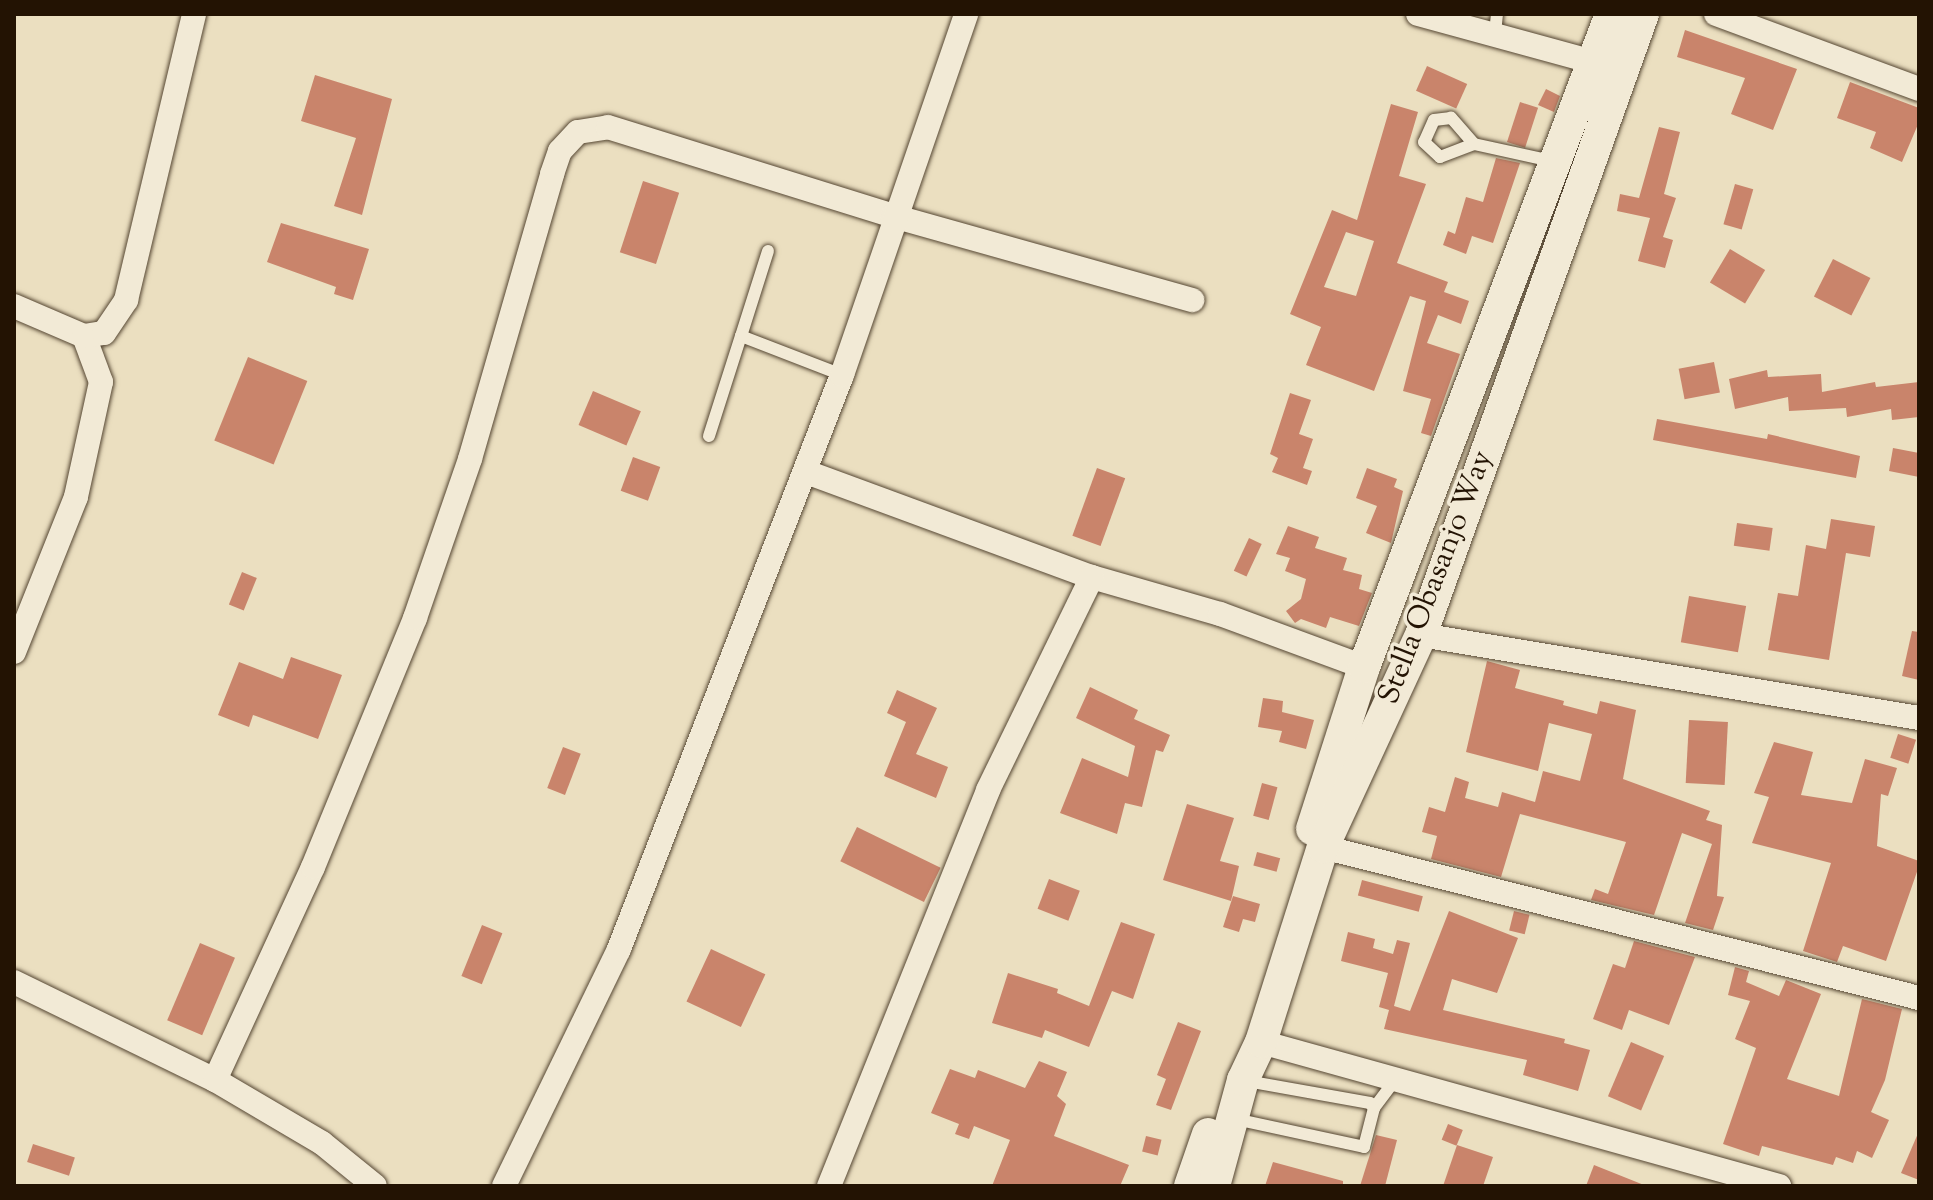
<!DOCTYPE html>
<html>
<head>
<meta charset="utf-8">
<style>
	body { margin:0 }
	#map { position:relative; width:1933px; height:1200px; overflow:hidden; background:#ebdfc0; font-family:"Sorts Mill Goudy",serif }
	div>[style] { position:absolute }
	.building>* { inset:0; background:#c9846b; transform-origin:0 0 }
	.roads { filter:drop-shadow(0 0 2px #554632) drop-shadow(0 0 2px #554632) }
	.lane>* { height:12px; margin:-6px; padding:0 6px; transform-origin:6px; border-radius:6px; background:#f2ead6 }
	.street>* { height:24px; margin:-12px; padding:0 12px; transform-origin:12px; border-radius:12px; background:#f2ead6 }
	.secondary>* { height:32px; margin:-16px; padding:0 16px; transform-origin:16px; border-radius:16px; background:#f2ead6 }
	span { translate:-50% -50%; white-space:nowrap; text-align:center; line-height:1.15; -webkit-text-stroke:7px #f2ead6; paint-order:stroke }
	.street-label { font-size:30px; color:#231303 }
	.frame { position:absolute; inset:0; border:16px solid #231303; pointer-events:none }
</style>
</head>
<body>
<div id="map">
	<div class="building">
		<i style="clip-path:polygon(1685px 30px,1797px 69px,1773px 130px,1731px 114px,1745px 78px,1677px 57px)"></i>
		<i style="left:1427px;top:66px;width:44px;height:27px;rotate:24deg"></i>
		<i style="clip-path:polygon(315px 75px,392px 99px,362px 215px,334px 206px,356px 138px,301px 121px)"></i>
		<i style="clip-path:polygon(1850px 82px,1919px 108px,1919px 122px,1902px 162px,1870px 148px,1876px 132px,1837px 118px)"></i>
		<i style="clip-path:polygon(1546px 89px,1560px 96px,1554px 112px,1538px 105px)"></i>
		<i style="left:1520px;top:102px;width:19px;height:42px;rotate:18deg"></i>
		<i style="clip-path:polygon(evenodd,1391px 104px,1418px 112px,1399px 176px,1426px 184px,1397px 263px,1448px 282px,1444px 292px,1469px 301px,1461px 324px,1438px 315px,1427px 343px,1460px 354px,1431px 436px,1421px 433px,1431px 399px,1403px 391px,1426px 301px,1410px 296px,1374px 391px,1306px 365px,1321px 327px,1290px 314px,1332px 210px,1357px 220px,1391px 104px,1346px 232px,1374px 241px,1356px 296px,1324px 287px,1346px 232px)"></i>
		<i style="clip-path:polygon(1659px 127px,1680px 132px,1664px 194px,1676px 198px,1663px 237px,1673px 240px,1665px 268px,1638px 261px,1650px 218px,1617px 211px,1620px 194px,1639px 198px)"></i>
		<i style="clip-path:polygon(1496px 158px,1520px 163px,1493px 243px,1472px 236px,1466px 254px,1443px 245px,1448px 231px,1455px 234px,1466px 197px,1483px 202px)"></i>
		<i style="left:643px;top:181px;width:38px;height:75px;rotate:18deg"></i>
		<i style="left:1735px;top:184px;width:19px;height:42px;rotate:16deg"></i>
		<i style="clip-path:polygon(281px 223px,369px 249px,353px 300px,334px 294px,336px 287px,267px 262px)"></i>
		<i style="left:1730px;top:249px;width:41px;height:39px;rotate:31deg"></i>
		<i style="left:1833px;top:259px;width:42px;height:42px;rotate:27deg"></i>
		<i style="left:248px;top:357px;width:64px;height:90px;rotate:22deg"></i>
		<i style="left:1714px;top:362px;width:31px;height:36px;rotate:79deg"></i>
		<i style="clip-path:polygon(1767px 370px,1768px 377px,1821px 374px,1822px 392px,1875px 382px,1876px 387px,1919px 382px,1919px 417px,1892px 420px,1891px 409px,1847px 417px,1846px 408px,1789px 411px,1788px 397px,1735px 409px,1729px 379px)"></i>
		<i style="left:593px;top:391px;width:52px;height:37px;rotate:23deg"></i>
		<i style="clip-path:polygon(1290px 393px,1311px 400px,1299px 434px,1313px 439px,1303px 468px,1312px 471px,1307px 485px,1272px 472px,1278px 458px,1270px 454px)"></i>
		<i style="clip-path:polygon(1657px 419px,1767px 439px,1768px 434px,1860px 456px,1856px 478px,1653px 440px)"></i>
		<i style="clip-path:polygon(1893px 448px,1919px 453px,1919px 477px,1889px 471px)"></i>
		<i style="left:633px;top:457px;width:29px;height:36px;rotate:20deg"></i>
		<i style="left:1097px;top:468px;width:30px;height:72px;rotate:20deg"></i>
		<i style="clip-path:polygon(1367px 468px,1397px 479px,1394px 487px,1403px 491px,1391px 543px,1366px 533px,1377px 506px,1356px 498px)"></i>
		<i style="clip-path:polygon(1831px 519px,1875px 526px,1870px 557px,1846px 553px,1829px 660px,1768px 650px,1778px 593px,1798px 596px,1806px 545px,1826px 549px)"></i>
		<i style="left:1737px;top:523px;width:36px;height:23px;rotate:8deg"></i>
		<i style="clip-path:polygon(1288px 526px,1319px 537px,1315px 548px,1347px 558px,1343px 570px,1362px 575px,1359px 589px,1372px 593px,1359px 626px,1330px 617px,1326px 628px,1301px 619px,1295px 623px,1286px 611px,1301px 599px,1306px 579px,1285px 571px,1290px 558px,1276px 554px)"></i>
		<i style="left:1249px;top:538px;width:14px;height:36px;rotate:25deg"></i>
		<i style="left:242px;top:572px;width:16px;height:35px;rotate:22deg"></i>
		<i style="left:1689px;top:596px;width:58px;height:47px;rotate:10deg"></i>
		<i style="clip-path:polygon(1912px 631px,1919px 632px,1919px 680px,1902px 676px)"></i>
		<i style="clip-path:polygon(291px 657px,342px 675px,318px 739px,253px 715px,249px 727px,218px 715px,239px 662px,283px 679px)"></i>
		<i style="clip-path:polygon(1487px 661px,1520px 670px,1515px 688px,1564px 701px,1563px 705px,1597px 714px,1600px 701px,1636px 710px,1623px 779px,1710px 811px,1706px 820px,1722px 825px,1717px 896px,1724px 897px,1713px 930px,1685px 923px,1712px 844px,1682px 833px,1654px 915px,1591px 900px,1595px 889px,1608px 894px,1626px 842px,1520px 814px,1501px 877px,1431px 859px,1437px 836px,1422px 832px,1429px 807px,1445px 812px,1455px 777px,1469px 782px,1465px 798px,1498px 807px,1502px 792px,1535px 802px,1543px 771px,1580px 781px,1592px 734px,1549px 723px,1538px 771px,1466px 752px)"></i>
		<i style="clip-path:polygon(1090px 687px,1138px 710px,1134px 719px,1170px 735px,1163px 752px,1156px 750px,1142px 807px,1125px 803px,1117px 834px,1060px 813px,1082px 758px,1128px 777px,1135px 746px,1076px 718px)"></i>
		<i style="clip-path:polygon(897px 690px,937px 708px,916px 754px,948px 767px,936px 798px,884px 776px,906px 722px,887px 713px)"></i>
		<i style="clip-path:polygon(1263px 698px,1283px 701px,1282px 712px,1314px 720px,1306px 749px,1279px 742px,1282px 731px,1258px 727px)"></i>
		<i style="left:1689px;top:720px;width:39px;height:63px;rotate:3deg"></i>
		<i style="left:1898px;top:734px;width:19px;height:25px;rotate:18deg"></i>
		<i style="clip-path:polygon(1774px 742px,1813px 752px,1801px 795px,1852px 803px,1865px 759px,1897px 768px,1888px 796px,1881px 794px,1877px 846px,1919px 861px,1919px 866px,1886px 961px,1843px 946px,1837px 962px,1803px 951px,1831px 863px,1752px 843px,1769px 797px,1754px 793px)"></i>
		<i style="left:563px;top:747px;width:19px;height:44px;rotate:21deg"></i>
		<i style="left:1262px;top:783px;width:16px;height:34px;rotate:15deg"></i>
		<i style="clip-path:polygon(1187px 804px,1234px 818px,1220px 861px,1239px 866px,1231px 901px,1163px 880px)"></i>
		<i style="left:857px;top:827px;width:93px;height:38px;rotate:26deg"></i>
		<i style="left:1257px;top:852px;width:24px;height:14px;rotate:15deg"></i>
		<i style="left:1049px;top:879px;width:33px;height:32px;rotate:21deg"></i>
		<i style="left:1362px;top:880px;width:63px;height:16px;rotate:15deg"></i>
		<i style="clip-path:polygon(1233px 896px,1260px 904px,1255px 922px,1243px 919px,1239px 932px,1223px 927px)"></i>
		<i style="clip-path:polygon(1449px 911px,1518px 938px,1497px 993px,1452px 979px,1443px 1010px,1565px 1039px,1564px 1043px,1590px 1050px,1578px 1091px,1523px 1075px,1527px 1060px,1384px 1029px,1389px 1010px,1379px 1007px,1388px 973px,1341px 961px,1348px 932px,1375px 939px,1373px 948px,1393px 954px,1397px 940px,1410px 943px,1394px 1006px,1410px 1011px)"></i>
		<i style="left:1514px;top:911px;width:16px;height:20px;rotate:14deg"></i>
		<i style="clip-path:polygon(1121px 922px,1155px 934px,1133px 999px,1112px 991px,1089px 1047px,1045px 1030px,1042px 1038px,992px 1023px,1008px 973px,1058px 989px,1057px 993px,1089px 1006px)"></i>
		<i style="left:482px;top:925px;width:22px;height:55px;rotate:22deg"></i>
		<i style="clip-path:polygon(1634px 941px,1695px 957px,1669px 1025px,1629px 1010px,1622px 1030px,1593px 1019px,1613px 964px,1625px 968px)"></i>
		<i style="left:200px;top:943px;width:38px;height:84px;rotate:23deg"></i>
		<i style="left:711px;top:949px;width:60px;height:58px;rotate:25deg"></i>
		<i style="clip-path:polygon(1735px 967px,1749px 971px,1746px 982px,1779px 996px,1786px 980px,1821px 994px,1787px 1079px,1839px 1096px,1862px 999px,1902px 1009px,1885px 1080px,1871px 1112px,1889px 1120px,1872px 1158px,1857px 1151px,1853px 1163px,1836px 1157px,1833px 1165px,1762px 1146px,1759px 1156px,1723px 1144px,1756px 1048px,1735px 1039px,1750px 1001px,1728px 995px)"></i>
		<i style="clip-path:polygon(1178px 1022px,1201px 1031px,1171px 1110px,1156px 1105px,1166px 1079px,1157px 1075px)"></i>
		<i style="left:1631px;top:1042px;width:36px;height:59px;rotate:23deg"></i>
		<i style="clip-path:polygon(1039px 1061px,1067px 1072px,1057px 1096px,1066px 1104px,1054px 1136px,1129px 1165px,1120px 1186px,992px 1186px,1010px 1140px,974px 1126px,969px 1139px,955px 1134px,959px 1124px,931px 1113px,950px 1069px,975px 1078px,978px 1070px,1025px 1088px)"></i>
		<i style="left:1448px;top:1124px;width:16px;height:17px;rotate:22deg"></i>
		<i style="clip-path:polygon(1919px 1131px,1919px 1180px,1901px 1173px)"></i>
		<i style="clip-path:polygon(1376px 1135px,1397px 1140px,1385px 1186px,1360px 1186px)"></i>
		<i style="left:1146px;top:1136px;width:16px;height:16px;rotate:14deg"></i>
		<i style="left:33px;top:1144px;width:44px;height:19px;rotate:18deg"></i>
		<i style="clip-path:polygon(1457px 1145px,1493px 1157px,1483px 1186px,1443px 1186px)"></i>
		<i style="clip-path:polygon(1273px 1162px,1343px 1181px,1343px 1186px,1265px 1186px)"></i>
		<i style="clip-path:polygon(1594px 1165px,1644px 1185px,1644px 1186px,1586px 1186px)"></i>
	</div>
	<div class="roads">
		<div class="lane">
			<i style="left:1495px;top:33px;width:19px;rotate:-84deg"></i>
			<i style="left:1474px;top:144px;width:35px;rotate:-131deg"></i>
			<i style="left:1451px;top:118px;width:17px;rotate:173deg"></i>
			<i style="left:1434px;top:120px;width:24px;rotate:114deg"></i>
			<i style="left:1424px;top:142px;width:22px;rotate:43deg"></i>
			<i style="left:1440px;top:157px;width:36px;rotate:-21deg"></i>
			<i style="left:1474px;top:144px;width:80px;rotate:12.3deg"></i>
			<i style="left:768px;top:251px;width:89px;rotate:107.6deg"></i>
			<i style="left:741px;top:336px;width:108px;rotate:21.1deg"></i>
			<i style="left:709px;top:436px;width:105px;rotate:-72.3deg"></i>
			<i style="left:1374px;top:1108px;width:36px;rotate:-53deg"></i>
			<i style="left:1235px;top:1119px;width:132px;rotate:12.2deg"></i>
			<i style="left:1364px;top:1147px;width:40px;rotate:-75.6deg"></i>
			<i style="left:1374px;top:1108px;width:6px;rotate:-129deg"></i>
			<i style="left:1370px;top:1103px;width:126px;rotate:-169.9deg"></i>
		</div>
		<div class="street">
			<i style="left:1418px;top:14px;width:181px;rotate:15.3deg"></i>
			<i style="left:1716px;top:14px;width:216px;rotate:20.3deg"></i>
			<i style="left:14px;top:306px;width:76px;rotate:23.2deg"></i>
			<i style="left:84px;top:336px;width:49px;rotate:69.7deg"></i>
			<i style="left:101px;top:382px;width:118px;rotate:102.3deg"></i>
			<i style="left:76px;top:497px;width:167px;rotate:111.8deg"></i>
			<i style="left:84px;top:336px;width:20px;rotate:-9deg"></i>
			<i style="left:104px;top:333px;width:40px;rotate:-56deg"></i>
			<i style="left:126px;top:300px;width:294px;rotate:-76.6deg"></i>
			<i style="left:806px;top:472px;width:305px;rotate:20.2deg"></i>
			<i style="left:1092px;top:577px;width:133px;rotate:16.1deg"></i>
			<i style="left:1220px;top:614px;width:153px;rotate:20.2deg"></i>
			<i style="left:1421px;top:635px;width:505px;rotate:9.46deg"></i>
			<i style="left:1323px;top:847px;width:615px;rotate:14.22deg"></i>
			<i style="left:14px;top:982px;width:224px;rotate:26deg"></i>
			<i style="left:215px;top:1080px;width:124px;rotate:30.5deg"></i>
			<i style="left:322px;top:1143px;width:68px;rotate:39.1deg"></i>
			<i style="left:1261px;top:1042px;width:538px;rotate:15.54deg"></i>
			<i style="left:215px;top:1080px;width:234px;rotate:-65.3deg"></i>
			<i style="left:313px;top:867px;width:269px;rotate:-67.7deg"></i>
			<i style="left:415px;top:618px;width:168px;rotate:-70.9deg"></i>
			<i style="left:470px;top:459px;width:297px;rotate:-73.9deg"></i>
			<i style="left:552px;top:174px;width:24px;rotate:-71deg"></i>
			<i style="left:560px;top:151px;width:26px;rotate:-47deg"></i>
			<i style="left:578px;top:132px;width:30px;rotate:-9deg"></i>
			<i style="left:608px;top:127px;width:299px;rotate:17.3deg"></i>
			<i style="left:893px;top:216px;width:311px;rotate:15.7deg"></i>
			<i style="left:504px;top:1186px;width:263px;rotate:-64.1deg"></i>
			<i style="left:619px;top:949px;width:616px;rotate:-68.77deg"></i>
			<i style="left:842px;top:375px;width:382px;rotate:-71deg"></i>
			<i style="left:829px;top:1186px;width:427px;rotate:-68.1deg"></i>
			<i style="left:988px;top:790px;width:237px;rotate:-64deg"></i>
		</div>
		<div class="secondary">
			<i style="left:1312px;top:829px;width:170px;rotate:-72.2deg"></i>
			<i style="left:1364px;top:667px;width:698px;rotate:-69.28deg"></i>
			<i style="left:1190px;top:1186px;width:55px;rotate:-70.9deg"></i>
			<i style="left:1214px;top:1186px;width:110px;rotate:-74.7deg"></i>
			<i style="left:1243px;top:1080px;width:42px;rotate:-64.7deg"></i>
			<i style="left:1261px;top:1042px;width:205px;rotate:-72.4deg"></i>
			<i style="left:1323px;top:847px;width:234px;rotate:-65.2deg"></i>
			<i style="left:1421px;top:635px;width:659px;rotate:-70.33deg"></i>
		</div>
	</div>
	<div class="street-label">
		<span style="left:1437px;top:578px;rotate:-69deg">Stella Obasanjo Way</span>
	</div>
	<div class="frame"></div>
</div>
</body>
</html>
